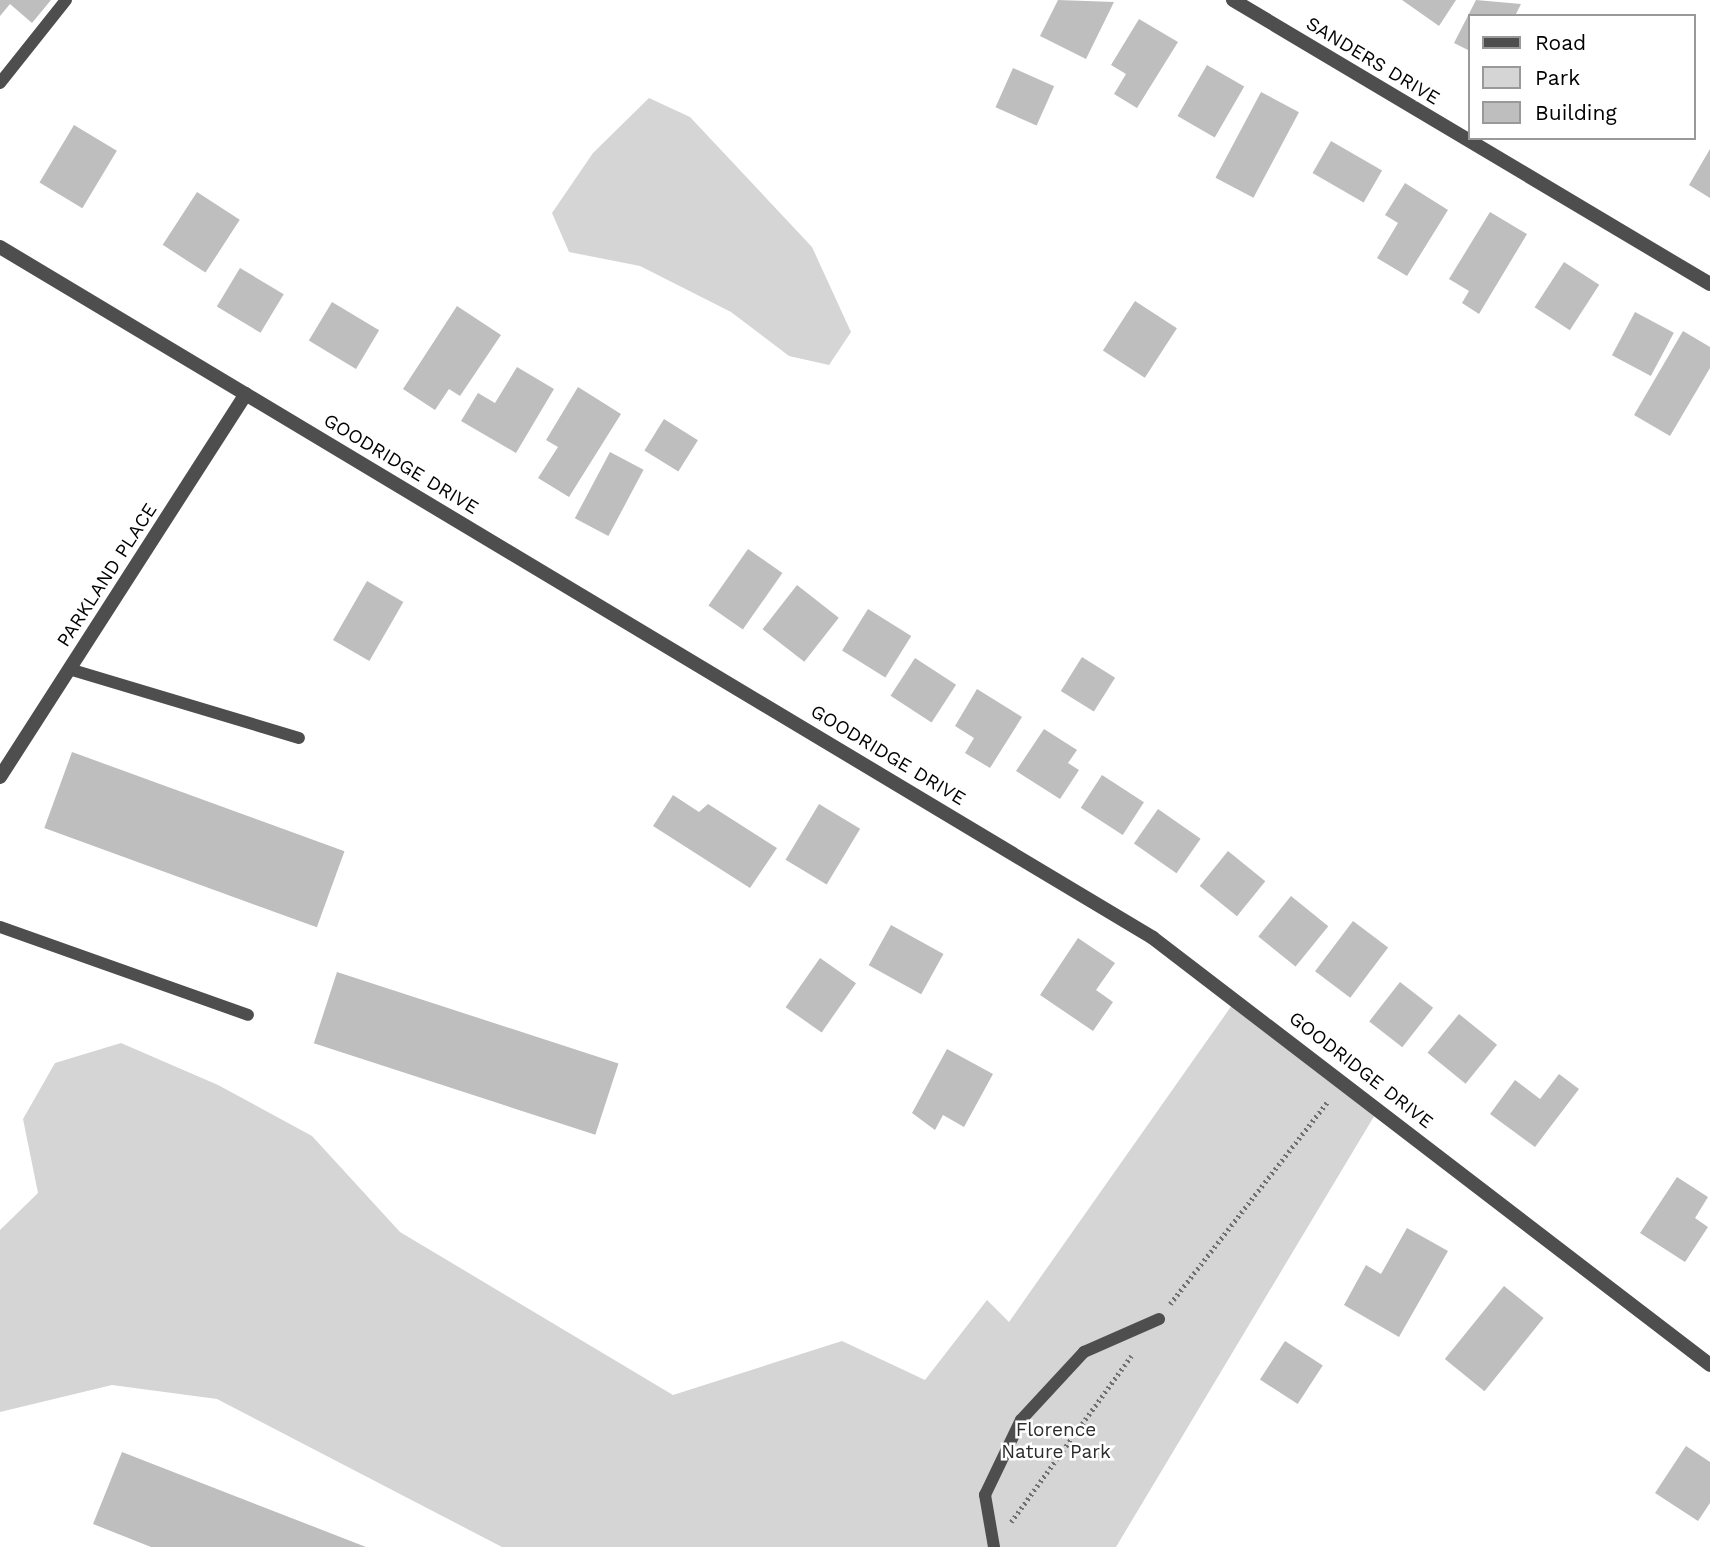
<!DOCTYPE html>
<html>
<head>
<meta charset="utf-8">
<style>
	body { margin:0 }
	#map { position:relative; width:1710px; height:1547px; overflow:hidden; background:#fff; font-family:"Work Sans",sans-serif }
	div>[style] { position:absolute }
	.green>* { inset:0; background:#d5d5d5 }
	.building>* { inset:0; background:#bebebe; transform-origin:0 0 }
	.path>* { height:4.5px; margin-top:-2.25px; transform-origin:0; background:repeating-linear-gradient(90deg,#707070 0 2px,transparent 0 5.5px) }
	.lane>* { height:12px; margin:-6px; padding:0 6px; transform-origin:6px; border-radius:6px; background:#4e4e4e }
	.street>* { height:14px; margin:-7px; padding:0 7px; transform-origin:7px; border-radius:7px; background:#4e4e4e }
	span { translate:-50% -50%; white-space:nowrap; text-align:center; line-height:1.15; -webkit-text-stroke:5px #fff; paint-order:stroke }
	.street-label { font-size:19px; color:#000 }
	.park-label { font-size:19px; color:#2c2c2c }
	.legend { position:absolute; left:1468px; top:14px; width:228px; height:126px; box-sizing:border-box; background:#fff; border:2px solid #999; margin:0; padding:9px 12px; list-style:none; font-size:21px; color:#000 }
	.legend li { display:flex; align-items:center; gap:14px; height:35px }
	.legend b { width:35px; border:2px solid #999 }
</style>
</head>
<body>
<div id="map">
	<div class="green">
		<i style="clip-path:polygon(649px 98px,690px 117px,812px 247px,851px 332px,829px 365px,789px 356px,731px 312px,640px 266px,569px 252px,552px 213px,593px 153px)"></i>
		<i style="clip-path:polygon(1237px 998px,1379px 1108px,1116px 1547px,502px 1547px,217px 1399px,112px 1385px,0 1412px,0 1230px,38px 1193px,23px 1119px,55px 1063px,121px 1043px,218px 1085px,312px 1136px,400px 1232px,673px 1395px,842px 1341px,925px 1380px,987px 1300px,1009px 1322px)"></i>
	</div>
	<div class="building">
		<i style="clip-path:polygon(0 0,51px 0,32px 23px,10px 4px,0 16px)"></i>
		<i style="clip-path:polygon(1058px 0,1114px 2px,1086px 59px,1040px 36px)"></i>
		<i style="clip-path:polygon(1402px 0,1456px 0,1439px 26px)"></i>
		<i style="clip-path:polygon(1476px 0,1521px 4px,1515px 16px,1470px 16px,1470px 51px,1454px 43px)"></i>
		<i style="clip-path:polygon(1139px 19px,1178px 42px,1137px 108px,1114px 94px,1126px 74px,1111px 65px)"></i>
		<i style="left:1207px;top:65px;width:43px;height:59px;rotate:30deg"></i>
		<i style="left:1013px;top:68px;width:45px;height:43px;rotate:24deg"></i>
		<i style="left:1261px;top:92px;width:43px;height:97px;rotate:28deg"></i>
		<i style="left:74px;top:125px;width:50px;height:67px;rotate:31deg"></i>
		<i style="left:1331px;top:141px;width:59px;height:37px;rotate:30deg"></i>
		<i style="clip-path:polygon(1710px 149px,1710px 198px,1689px 185px)"></i>
		<i style="clip-path:polygon(1405px 183px,1448px 210px,1407px 276px,1377px 258px,1398px 223px,1385px 215px)"></i>
		<i style="left:197px;top:192px;width:51px;height:63px;rotate:33deg"></i>
		<i style="clip-path:polygon(1490px 212px,1527px 234px,1479px 314px,1462px 303px,1469px 291px,1449px 279px)"></i>
		<i style="left:1564px;top:262px;width:42px;height:54px;rotate:33deg"></i>
		<i style="left:240px;top:268px;width:51px;height:45px;rotate:31deg"></i>
		<i style="left:1135px;top:301px;width:50px;height:59px;rotate:33deg"></i>
		<i style="left:332px;top:302px;width:55px;height:45px;rotate:31deg"></i>
		<i style="clip-path:polygon(457px 306px,501px 335px,460px 396px,449px 389px,435px 410px,403px 389px)"></i>
		<i style="left:1635px;top:312px;width:44px;height:49px;rotate:28deg"></i>
		<i style="clip-path:polygon(1683px 331px,1710px 347px,1710px 368px,1670px 436px,1634px 415px)"></i>
		<i style="clip-path:polygon(517px 367px,554px 389px,516px 453px,461px 421px,478px 393px,495px 403px)"></i>
		<i style="clip-path:polygon(578px 387px,621px 414px,569px 497px,538px 478px,558px 447px,546px 440px)"></i>
		<i style="left:664px;top:419px;width:40px;height:37px;rotate:32deg"></i>
		<i style="left:610px;top:452px;width:38px;height:75px;rotate:28deg"></i>
		<i style="left:748px;top:549px;width:42px;height:69px;rotate:35deg"></i>
		<i style="left:367px;top:581px;width:42px;height:68px;rotate:30deg"></i>
		<i style="left:797px;top:585px;width:53px;height:56px;rotate:38deg"></i>
		<i style="left:868px;top:609px;width:51px;height:49px;rotate:32deg"></i>
		<i style="left:1082px;top:657px;width:39px;height:40px;rotate:32deg"></i>
		<i style="left:915px;top:658px;width:49px;height:45px;rotate:33deg"></i>
		<i style="clip-path:polygon(977px 689px,1022px 717px,990px 768px,965px 753px,974px 738px,955px 726px)"></i>
		<i style="clip-path:polygon(1044px 729px,1077px 750px,1068px 763px,1079px 770px,1060px 799px,1016px 771px)"></i>
		<i style="left:72px;top:752px;width:290px;height:81px;rotate:20deg"></i>
		<i style="left:1102px;top:775px;width:50px;height:39px;rotate:33deg"></i>
		<i style="clip-path:polygon(673px 795px,699px 812px,708px 804px,777px 848px,750px 888px,653px 826px)"></i>
		<i style="left:819px;top:804px;width:48px;height:65px;rotate:31deg"></i>
		<i style="left:1158px;top:809px;width:52px;height:42px;rotate:35deg"></i>
		<i style="left:1228px;top:851px;width:48px;height:45px;rotate:39deg"></i>
		<i style="left:1291px;top:896px;width:48px;height:52px;rotate:39deg"></i>
		<i style="left:1353px;top:921px;width:44px;height:63px;rotate:37deg"></i>
		<i style="left:891px;top:925px;width:60px;height:46px;rotate:29deg"></i>
		<i style="clip-path:polygon(1078px 938px,1115px 963px,1096px 990px,1113px 1002px,1093px 1031px,1040px 995px)"></i>
		<i style="left:820px;top:958px;width:44px;height:60px;rotate:35deg"></i>
		<i style="left:337px;top:972px;width:296px;height:75px;rotate:18deg"></i>
		<i style="left:1400px;top:982px;width:42px;height:50px;rotate:38deg"></i>
		<i style="left:1459px;top:1014px;width:49px;height:50px;rotate:39deg"></i>
		<i style="clip-path:polygon(947px 1049px,993px 1074px,964px 1127px,943px 1115px,935px 1130px,912px 1113px)"></i>
		<i style="clip-path:polygon(1559px 1074px,1579px 1089px,1535px 1147px,1490px 1114px,1515px 1080px,1540px 1099px)"></i>
		<i style="clip-path:polygon(1677px 1177px,1708px 1197px,1695px 1218px,1708px 1227px,1685px 1262px,1640px 1233px)"></i>
		<i style="clip-path:polygon(1407px 1228px,1448px 1251px,1399px 1337px,1344px 1305px,1366px 1265px,1381px 1274px)"></i>
		<i style="left:1504px;top:1286px;width:51px;height:94px;rotate:39deg"></i>
		<i style="left:1285px;top:1341px;width:45px;height:46px;rotate:33deg"></i>
		<i style="clip-path:polygon(1686px 1446px,1710px 1462px,1710px 1503px,1698px 1521px,1655px 1493px)"></i>
		<i style="clip-path:polygon(122px 1452px,366px 1547px,151px 1547px,93px 1524px)"></i>
	</div>
	<div class="path">
		<i style="left:1170px;top:1304px;width:257px;rotate:-52.1deg"></i>
		<i style="left:1011px;top:1522px;width:205px;rotate:-54.1deg"></i>
	</div>
	<div class="lane">
		<i style="left:0;top:83px;width:106px;rotate:-51.5deg"></i>
		<i style="left:69px;top:669px;width:240px;rotate:16.7deg"></i>
		<i style="left:0;top:927px;width:263px;rotate:19.5deg"></i>
		<i style="left:994px;top:1547px;width:53px;rotate:-99.8deg"></i>
		<i style="left:985px;top:1495px;width:83px;rotate:-64.4deg"></i>
		<i style="left:1021px;top:1420px;width:93px;rotate:-47.2deg"></i>
		<i style="left:1084px;top:1352px;width:82px;rotate:-23.7deg"></i>
	</div>
	<div class="street">
		<i style="left:1233px;top:0;width:555px;rotate:30.77deg"></i>
		<i style="left:0;top:247px;width:1344px;rotate:30.93deg"></i>
		<i style="left:1153px;top:938px;width:702px;rotate:37.47deg"></i>
		<i style="left:0;top:777px;width:455px;rotate:-57.3deg"></i>
	</div>
	<div class="street-label">
		<span style="left:1373px;top:61px;rotate:31deg">SANDERS DRIVE</span>
		<span style="left:401px;top:464px;rotate:31deg">GOODRIDGE DRIVE</span>
		<span style="left:107px;top:575px;rotate:-57deg">PARKLAND PLACE</span>
		<span style="left:888px;top:755px;rotate:31deg">GOODRIDGE DRIVE</span>
		<span style="left:1361px;top:1070px;rotate:38deg">GOODRIDGE DRIVE</span>
	</div>
	<div class="park-label">
		<span style="left:1056px;top:1441px">Florence<br>Nature Park</span>
	</div>
	<ul class="legend">
	<li><b style="height:9px;background:#4e4e4e"></b>Road</li>
	<li><b style="height:19px;background:#d5d5d5"></b>Park</li>
	<li><b style="height:19px;background:#bebebe"></b>Building</li>
	</ul>
</div>
</body>
</html>
